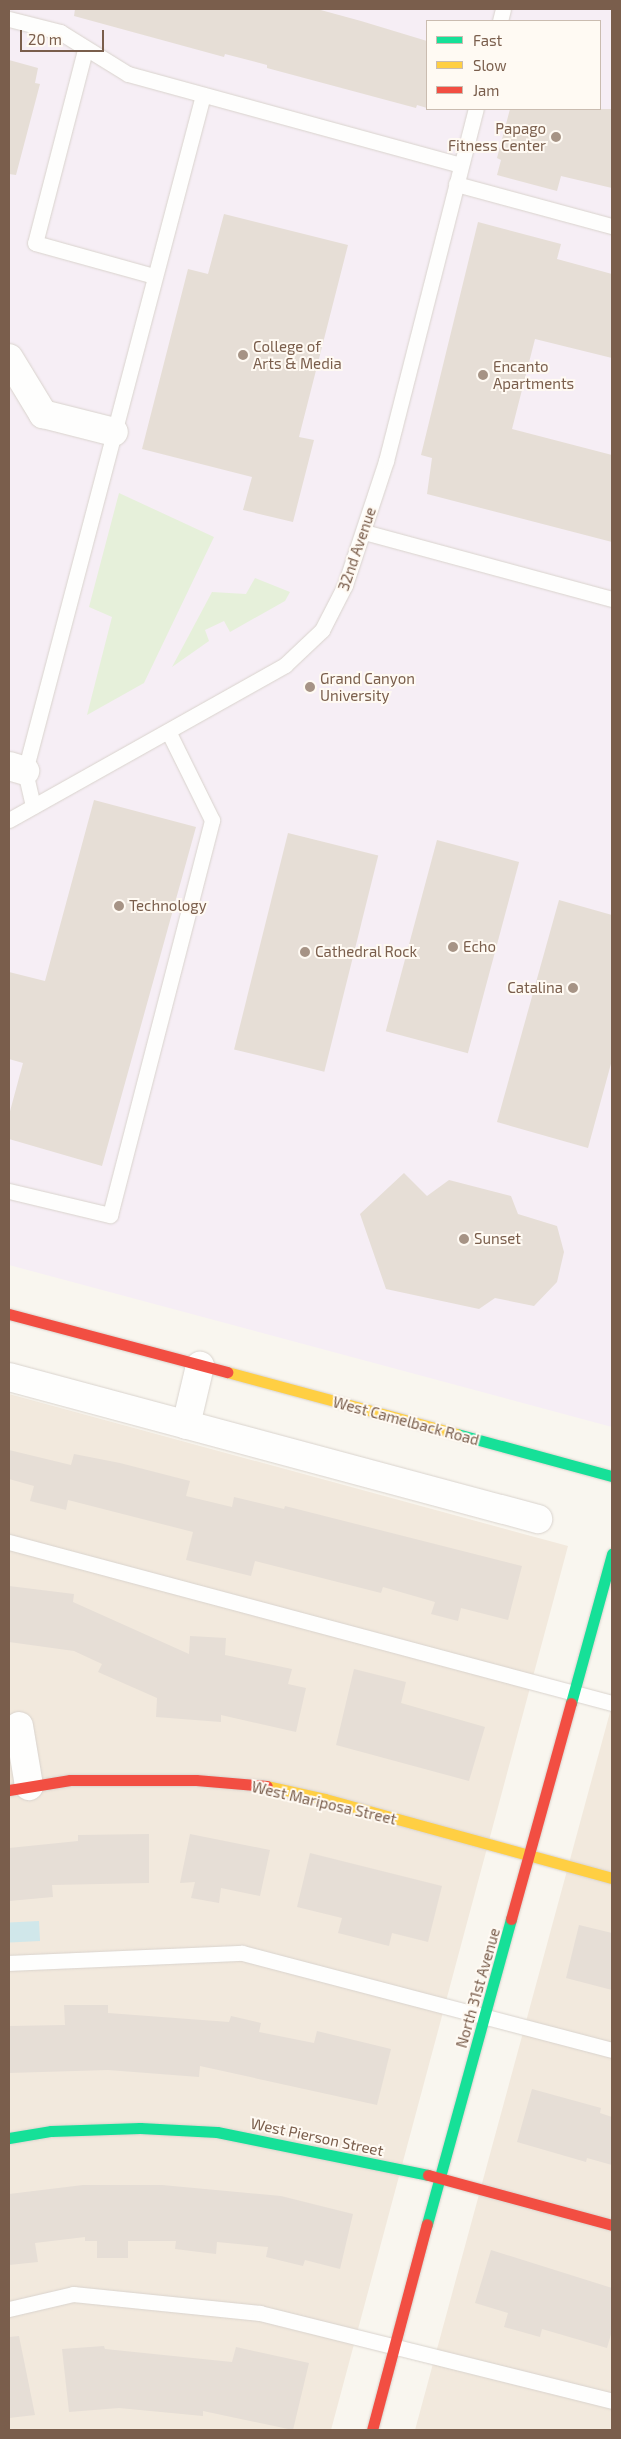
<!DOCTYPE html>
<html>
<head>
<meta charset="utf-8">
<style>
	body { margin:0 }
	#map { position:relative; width:621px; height:2439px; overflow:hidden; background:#f9f6ef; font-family:"Exo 2",sans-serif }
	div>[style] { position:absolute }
	.residential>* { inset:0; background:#f2e9dd }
	.education>* { inset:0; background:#f6eef5 }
	.green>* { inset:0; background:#e6f0da }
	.water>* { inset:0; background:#d0e7ea; transform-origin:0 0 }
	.building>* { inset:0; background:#e6ded6; transform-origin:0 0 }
	.roads { filter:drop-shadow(0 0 1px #d9d3cd) drop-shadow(0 0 1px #d9d3cd) }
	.lane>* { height:15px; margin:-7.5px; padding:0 7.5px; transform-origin:7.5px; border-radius:7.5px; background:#fefefd }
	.street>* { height:28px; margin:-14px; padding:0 14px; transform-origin:14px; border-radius:14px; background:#fefefd }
	.fast>* { height:11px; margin:-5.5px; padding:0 5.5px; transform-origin:5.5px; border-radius:5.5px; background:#16e098 }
	.slow>* { height:11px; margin:-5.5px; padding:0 5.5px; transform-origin:5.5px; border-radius:5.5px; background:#ffcf43 }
	.jam>* { height:11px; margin:-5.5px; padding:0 5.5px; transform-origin:5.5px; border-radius:5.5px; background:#f24e42 }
	.dots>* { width:14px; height:14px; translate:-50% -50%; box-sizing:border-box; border:2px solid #fffaf3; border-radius:50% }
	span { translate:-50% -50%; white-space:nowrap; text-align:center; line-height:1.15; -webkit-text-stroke:4px #fffaf3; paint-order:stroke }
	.poi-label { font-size:15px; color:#7a5e4c }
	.right { translate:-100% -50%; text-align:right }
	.left { translate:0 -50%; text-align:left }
	.street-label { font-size:15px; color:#7a5e4c }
	.frame { position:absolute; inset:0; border:10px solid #7a5e4c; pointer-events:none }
	.legend { position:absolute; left:426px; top:20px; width:175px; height:90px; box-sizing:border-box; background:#fffaf3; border:1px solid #cabcb0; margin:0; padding:6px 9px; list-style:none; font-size:15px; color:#7a5e4c }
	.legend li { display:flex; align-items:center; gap:10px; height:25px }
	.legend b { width:25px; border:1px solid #cabcb0 }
	.scale { position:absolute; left:20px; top:30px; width:84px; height:22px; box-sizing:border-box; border:2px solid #7a5e4c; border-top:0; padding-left:6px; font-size:15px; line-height:18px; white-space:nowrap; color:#7a5e4c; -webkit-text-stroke:4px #fffaf3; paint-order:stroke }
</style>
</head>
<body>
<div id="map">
	<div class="residential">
		<i style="clip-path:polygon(9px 1394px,568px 1546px,331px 2430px,9px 2430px)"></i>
		<i style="clip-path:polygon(612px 1705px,612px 2430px,415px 2430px)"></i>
	</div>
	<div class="education">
		<i style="clip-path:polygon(evenodd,9px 9px,612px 9px,612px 1427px,9px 1265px,9px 9px,427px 21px,600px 21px,600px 109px,427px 109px,427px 21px)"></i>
	</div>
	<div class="green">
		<i style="clip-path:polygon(119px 493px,214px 537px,144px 683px,87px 715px,112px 617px,89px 607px)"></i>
		<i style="clip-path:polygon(255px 578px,290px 592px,285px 601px,230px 632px,224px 621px,205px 630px,209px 641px,172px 667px,212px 592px,246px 594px)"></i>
	</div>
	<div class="water">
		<i style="left:39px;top:1921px;width:20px;height:30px;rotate:87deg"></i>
	</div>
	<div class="building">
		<i style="clip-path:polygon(75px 9px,317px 9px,361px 21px,427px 41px,427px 108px,417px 105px,416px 108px,267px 68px,267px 65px,225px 54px,224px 57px,74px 16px)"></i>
		<i style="clip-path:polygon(9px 60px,38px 68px,35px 83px,40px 84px,16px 175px,9px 174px)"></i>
		<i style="clip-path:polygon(510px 109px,612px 109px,612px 188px,561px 176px,557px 191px,497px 175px,501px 160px,497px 158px)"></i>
		<i style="clip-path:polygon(224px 214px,348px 245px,299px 437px,314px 440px,293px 522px,243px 510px,252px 477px,142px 449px,188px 269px,208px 274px)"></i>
		<i style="clip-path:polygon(478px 222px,561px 244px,557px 259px,612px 274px,612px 358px,535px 339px,512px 429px,612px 455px,612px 542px,427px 494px,432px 458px,421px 455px)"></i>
		<i style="clip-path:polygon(94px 800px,196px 827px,102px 1166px,9px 1139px,9px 1115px,23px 1063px,9px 1059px,9px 972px,45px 981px)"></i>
		<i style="left:288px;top:833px;width:93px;height:223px;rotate:14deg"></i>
		<i style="left:437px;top:840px;width:85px;height:198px;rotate:15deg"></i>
		<i style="clip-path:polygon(559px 900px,612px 915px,612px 1060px,588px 1148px,497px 1122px)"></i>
		<i style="clip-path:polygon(404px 1173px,427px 1196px,449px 1180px,511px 1196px,518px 1214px,557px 1226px,564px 1252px,557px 1282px,534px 1306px,495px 1298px,479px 1309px,386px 1289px,360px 1214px)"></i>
		<i style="clip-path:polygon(9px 1450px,71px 1465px,74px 1454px,120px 1463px,190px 1481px,186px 1496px,232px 1507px,234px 1497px,284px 1509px,285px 1506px,522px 1566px,508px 1620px,461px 1608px,458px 1621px,431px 1614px,435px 1602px,383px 1587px,381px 1593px,255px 1561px,251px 1576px,186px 1560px,193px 1532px,68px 1500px,66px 1510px,30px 1501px,34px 1486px,9px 1479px)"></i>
		<i style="clip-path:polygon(9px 1586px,74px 1594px,73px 1602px,189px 1654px,190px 1636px,226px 1638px,225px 1655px,292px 1669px,288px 1684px,306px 1688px,296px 1732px,221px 1715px,221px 1722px,156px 1717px,157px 1698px,98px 1672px,102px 1664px,74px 1651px,9px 1642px)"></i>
		<i style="clip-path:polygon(354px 1669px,406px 1682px,401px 1703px,485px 1727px,469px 1781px,336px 1745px)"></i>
		<i style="clip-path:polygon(149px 1834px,149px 1883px,52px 1885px,53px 1897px,9px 1901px,9px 1848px,78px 1841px,78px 1835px)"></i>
		<i style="clip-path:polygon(190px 1834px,270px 1850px,260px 1896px,221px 1888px,219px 1903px,191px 1898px,195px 1882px,180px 1883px)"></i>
		<i style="clip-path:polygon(310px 1853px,442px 1886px,428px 1942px,392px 1933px,389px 1946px,338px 1933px,342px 1918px,297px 1907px)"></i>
		<i style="clip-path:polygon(579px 1925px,612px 1933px,612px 1990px,566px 1978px)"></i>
		<i style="clip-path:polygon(64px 2005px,108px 2005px,108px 2013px,229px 2022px,231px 2016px,261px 2023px,259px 2032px,314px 2043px,317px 2031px,391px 2049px,377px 2105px,200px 2066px,199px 2077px,108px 2070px,9px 2073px,9px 2026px,65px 2025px)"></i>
		<i style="clip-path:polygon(532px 2089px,601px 2108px,600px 2113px,612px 2117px,612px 2165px,587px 2158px,586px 2162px,517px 2142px)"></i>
		<i style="clip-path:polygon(83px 2185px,162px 2185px,281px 2196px,353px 2214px,340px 2269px,305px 2260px,303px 2266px,266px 2257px,268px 2247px,217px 2242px,216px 2254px,175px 2249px,176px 2241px,128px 2241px,128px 2258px,97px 2258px,97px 2241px,85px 2241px,85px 2237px,35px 2243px,38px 2262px,9px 2265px,9px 2194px)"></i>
		<i style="clip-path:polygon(491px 2250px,612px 2288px,612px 2331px,607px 2348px,542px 2329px,540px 2337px,504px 2327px,508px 2313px,475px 2303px)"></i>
		<i style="clip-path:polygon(19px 2336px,35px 2415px,9px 2418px,9px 2337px)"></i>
		<i style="clip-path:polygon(104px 2346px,105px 2349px,232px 2362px,236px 2347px,309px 2363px,293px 2430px,203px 2411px,203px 2416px,119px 2408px,69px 2412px,62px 2349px)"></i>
	</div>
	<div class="roads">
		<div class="lane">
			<i style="left:9px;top:19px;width:53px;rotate:14.3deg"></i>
			<i style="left:60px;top:32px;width:80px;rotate:31.7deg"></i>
			<i style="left:128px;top:74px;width:345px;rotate:15.3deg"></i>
			<i style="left:500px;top:21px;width:12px;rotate:-76deg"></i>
			<i style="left:85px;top:50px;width:199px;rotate:104.5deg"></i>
			<i style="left:35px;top:243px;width:123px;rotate:15.5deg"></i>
			<i style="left:456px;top:184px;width:162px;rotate:15.1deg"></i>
			<i style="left:364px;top:532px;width:257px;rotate:15.1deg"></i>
			<i style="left:33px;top:806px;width:36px;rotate:-103deg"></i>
			<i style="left:25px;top:771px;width:699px;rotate:-75.25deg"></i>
			<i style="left:9px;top:820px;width:317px;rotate:-29.3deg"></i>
			<i style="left:285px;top:665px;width:51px;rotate:-43.4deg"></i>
			<i style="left:322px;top:630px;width:51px;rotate:-62.9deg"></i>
			<i style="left:345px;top:585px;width:131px;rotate:-71.7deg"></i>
			<i style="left:386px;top:461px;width:363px;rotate:-75.7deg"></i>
			<i style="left:9px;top:1191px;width:104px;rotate:13.4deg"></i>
			<i style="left:110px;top:1215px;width:408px;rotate:-75.5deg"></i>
			<i style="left:212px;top:820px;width:99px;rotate:-116.3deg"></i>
			<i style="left:9px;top:1542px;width:624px;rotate:14.95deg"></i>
			<i style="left:9px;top:1963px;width:233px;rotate:-2.5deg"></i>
			<i style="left:242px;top:1953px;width:383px;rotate:14.7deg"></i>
			<i style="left:9px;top:2309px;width:66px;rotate:-13.2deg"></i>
			<i style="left:73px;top:2294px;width:188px;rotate:5.8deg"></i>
			<i style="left:260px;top:2313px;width:363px;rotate:14deg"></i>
		</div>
		<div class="street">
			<i style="left:9px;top:358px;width:66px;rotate:58.7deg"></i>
			<i style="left:43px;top:414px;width:73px;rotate:14.2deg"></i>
			<i style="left:9px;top:766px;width:17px;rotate:17deg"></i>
			<i style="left:9px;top:1377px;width:548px;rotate:15.03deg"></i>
			<i style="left:186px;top:1425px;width:61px;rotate:-76.7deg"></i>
			<i style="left:19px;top:1726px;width:61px;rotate:80.5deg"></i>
		</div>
		<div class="fast">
			<i style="left:457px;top:1434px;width:161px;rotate:15.2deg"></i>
			<i style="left:571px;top:1703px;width:155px;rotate:-74.6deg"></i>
			<i style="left:9px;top:2138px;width:43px;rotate:-9.5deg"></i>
			<i style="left:51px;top:2131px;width:89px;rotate:-1.9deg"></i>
			<i style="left:140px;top:2128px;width:77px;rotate:3deg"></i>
			<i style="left:217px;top:2132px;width:215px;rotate:11.5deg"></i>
			<i style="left:427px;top:2224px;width:316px;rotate:-74.6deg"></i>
		</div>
		<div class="slow">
			<i style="left:227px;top:1372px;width:238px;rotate:15.1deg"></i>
			<i style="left:267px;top:1786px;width:59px;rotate:12.6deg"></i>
			<i style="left:325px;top:1799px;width:298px;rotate:15.4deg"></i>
		</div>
		<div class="jam">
			<i style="left:9px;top:1314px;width:226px;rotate:14.9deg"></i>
			<i style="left:9px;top:1790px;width:62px;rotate:-9.3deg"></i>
			<i style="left:70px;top:1780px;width:126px"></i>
			<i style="left:196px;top:1780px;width:71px;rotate:4.8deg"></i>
			<i style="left:511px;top:1919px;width:224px;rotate:-74.5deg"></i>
			<i style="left:428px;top:2175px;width:191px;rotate:15.2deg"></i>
			<i style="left:372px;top:2430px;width:213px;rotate:-75.1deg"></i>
		</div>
	</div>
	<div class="dots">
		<i style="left:556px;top:137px;background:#a69385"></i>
		<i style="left:243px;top:355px;background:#a69385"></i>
		<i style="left:483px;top:375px;background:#a69385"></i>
		<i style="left:310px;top:687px;background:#a69385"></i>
		<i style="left:119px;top:906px;background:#a69385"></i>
		<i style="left:453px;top:947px;background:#a69385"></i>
		<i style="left:305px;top:952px;background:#a69385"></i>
		<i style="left:573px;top:988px;background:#a69385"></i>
		<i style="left:464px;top:1239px;background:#a69385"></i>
	</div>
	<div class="poi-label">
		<span class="right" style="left:546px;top:137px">Papago<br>Fitness Center</span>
		<span class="left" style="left:253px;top:355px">College of<br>Arts &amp; Media</span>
		<span class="left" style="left:493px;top:375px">Encanto<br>Apartments</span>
		<span class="left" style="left:320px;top:687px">Grand Canyon<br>University</span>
		<span class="left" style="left:129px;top:906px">Technology</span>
		<span class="left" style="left:463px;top:947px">Echo</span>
		<span class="left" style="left:315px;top:952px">Cathedral Rock</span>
		<span class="right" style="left:563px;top:988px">Catalina</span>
		<span class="left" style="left:474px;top:1239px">Sunset</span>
	</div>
	<div class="street-label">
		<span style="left:357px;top:549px;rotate:-71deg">32nd Avenue</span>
		<span style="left:406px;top:1421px;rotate:15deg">West Camelback Road</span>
		<span style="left:324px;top:1803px;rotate:13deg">West Mariposa Street</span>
		<span style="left:478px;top:1988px;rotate:-74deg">North 31st Avenue</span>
		<span style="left:317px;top:2137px;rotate:12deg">West Pierson Street</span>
	</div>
	<div class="frame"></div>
	<ul class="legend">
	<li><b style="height:6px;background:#16e098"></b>Fast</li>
	<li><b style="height:6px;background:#ffcf43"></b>Slow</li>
	<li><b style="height:6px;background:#f24e42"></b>Jam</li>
	</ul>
	<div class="scale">20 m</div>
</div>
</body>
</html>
